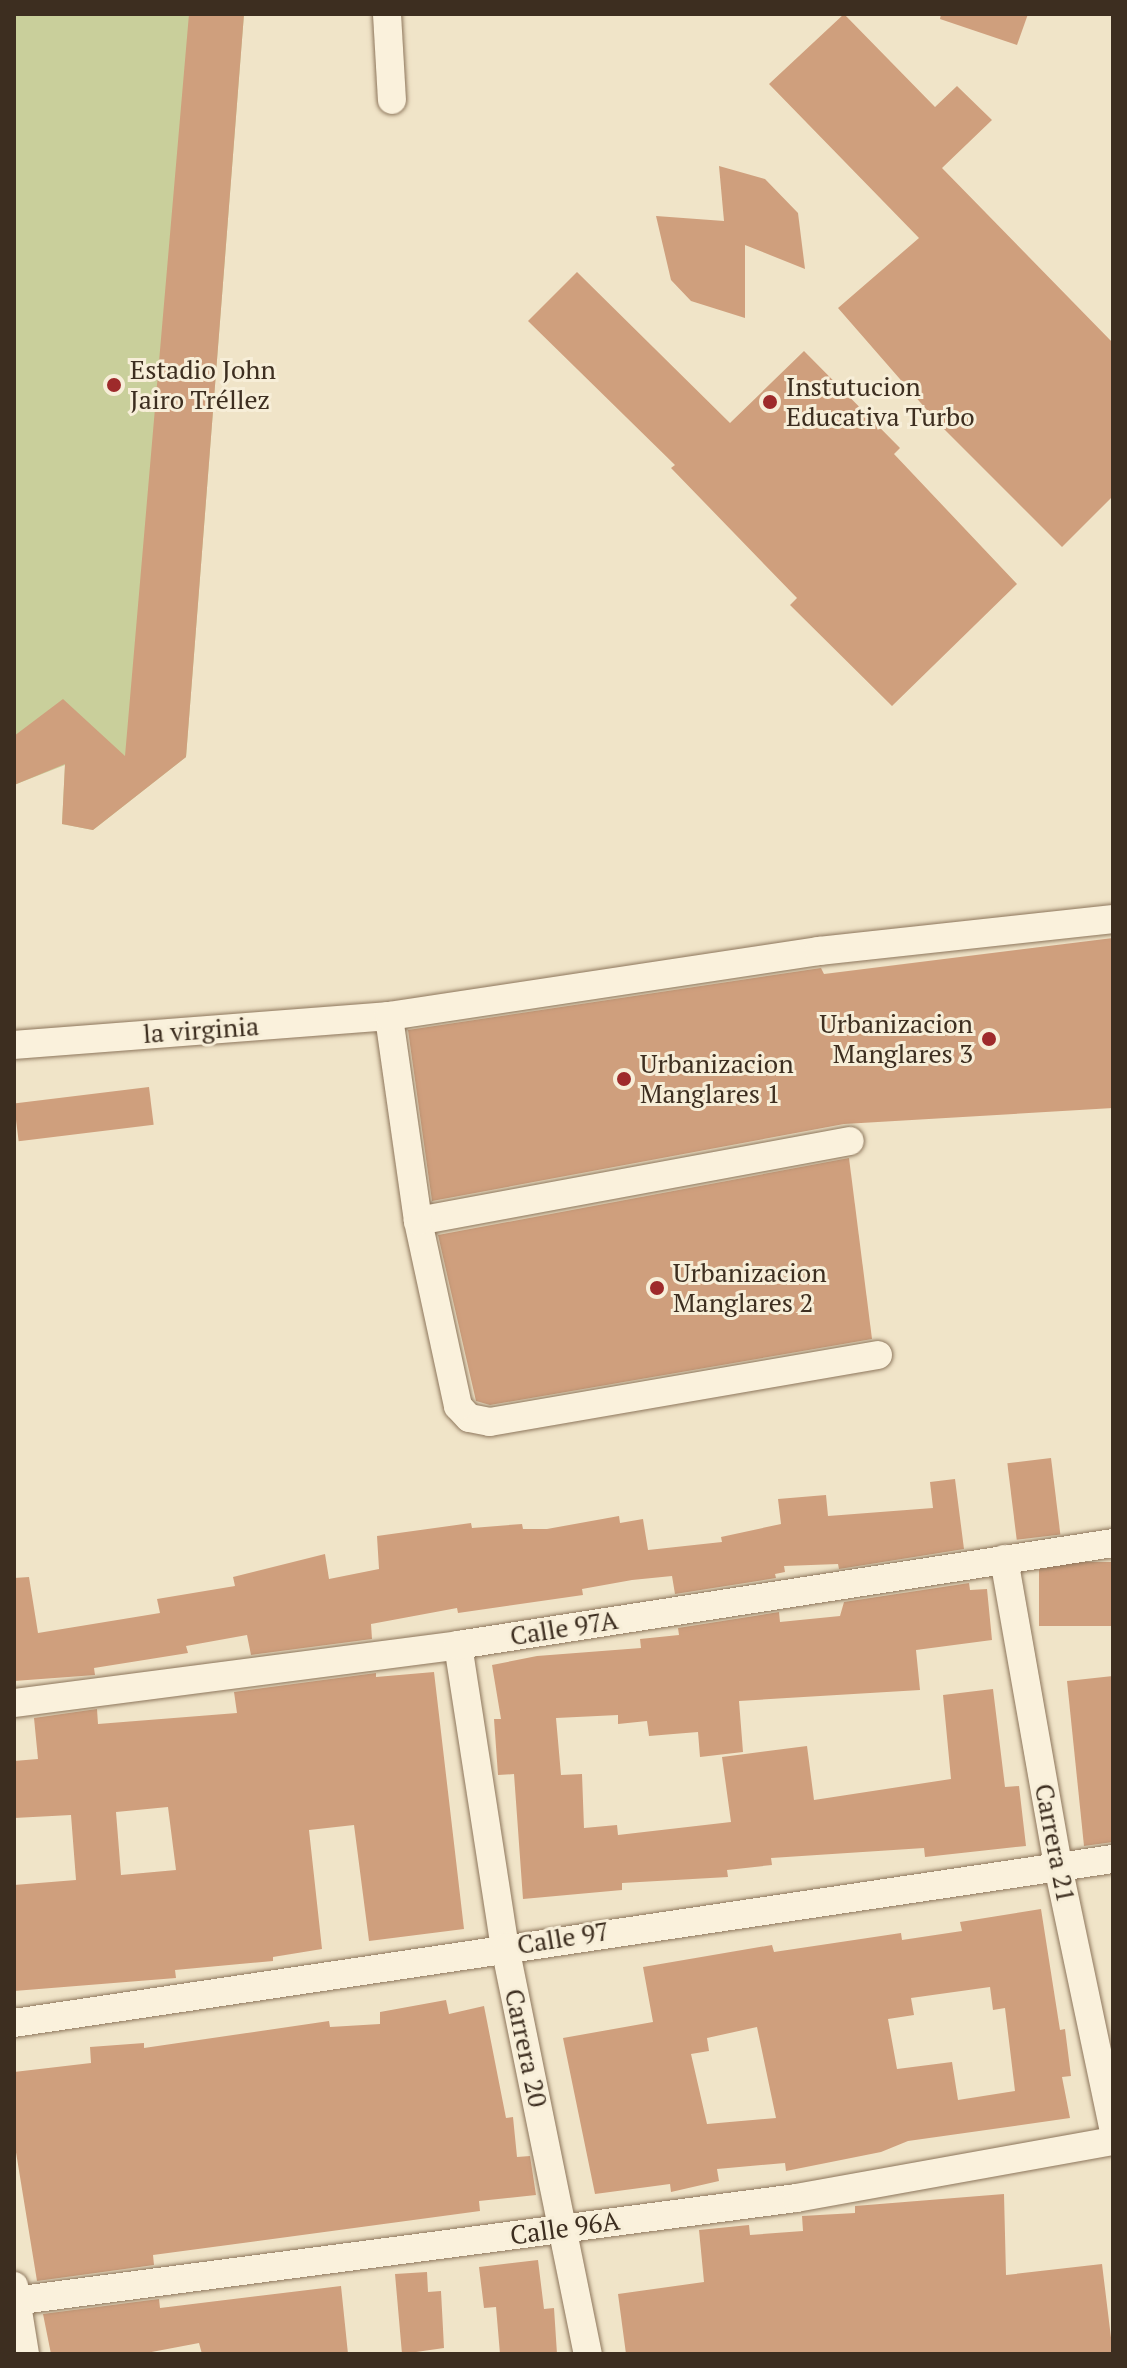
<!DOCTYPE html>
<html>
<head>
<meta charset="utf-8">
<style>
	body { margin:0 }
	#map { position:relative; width:1127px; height:2368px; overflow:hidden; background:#f0e4c8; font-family:"PT Serif",serif }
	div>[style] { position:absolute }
	.green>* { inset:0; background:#c9cf9b }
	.building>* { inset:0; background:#cf9f7d; transform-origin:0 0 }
	.roads { filter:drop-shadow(0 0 2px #8d765c) drop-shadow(0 0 2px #8d765c) }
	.street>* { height:28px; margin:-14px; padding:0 14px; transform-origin:14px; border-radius:14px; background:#faf1dc }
	.dots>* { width:22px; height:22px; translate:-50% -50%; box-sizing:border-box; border:4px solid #f7eed8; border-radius:50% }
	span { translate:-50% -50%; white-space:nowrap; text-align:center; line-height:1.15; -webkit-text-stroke:6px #f7eed8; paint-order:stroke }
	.poi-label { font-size:26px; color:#3d2e20 }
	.left { translate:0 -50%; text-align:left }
	.right { translate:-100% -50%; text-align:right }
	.street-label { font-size:26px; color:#3d2e20 }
	.frame { position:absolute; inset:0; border:16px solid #3d2e20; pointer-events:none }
</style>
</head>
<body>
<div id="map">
	<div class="green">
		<i style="clip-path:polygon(14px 14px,244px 14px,186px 757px,93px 830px,62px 824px,65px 765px,14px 785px)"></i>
	</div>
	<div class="building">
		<i style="clip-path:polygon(189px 14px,244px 14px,186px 757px,93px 830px,62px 824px,65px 764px,14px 785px,14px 736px,63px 699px,125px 756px)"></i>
		<i style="clip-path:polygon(844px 14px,935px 107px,957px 86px,992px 120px,942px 168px,1113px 343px,1113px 496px,1062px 547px,940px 425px,838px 308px,919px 238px,769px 84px)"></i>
		<i style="clip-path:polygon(941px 14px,1028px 14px,1017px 45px,940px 19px)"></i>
		<i style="clip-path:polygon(719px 166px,765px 179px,798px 213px,805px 269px,745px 245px,745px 318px,691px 301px,671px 280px,656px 216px,724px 221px)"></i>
		<i style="clip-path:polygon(577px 272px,730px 423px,804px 351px,900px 448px,894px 454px,1017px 584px,892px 706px,790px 605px,797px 598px,671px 468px,675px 465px,528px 321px)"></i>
		<i style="clip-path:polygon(1113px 938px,1113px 1108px,844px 1124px,432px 1201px,408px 1030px,821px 968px,824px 974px)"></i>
		<i style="left:149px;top:1087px;width:38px;height:136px;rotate:83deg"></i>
		<i style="clip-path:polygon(849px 1158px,872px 1339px,490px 1405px,476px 1401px,438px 1235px)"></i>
		<i style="left:1051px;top:1458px;width:77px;height:44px;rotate:83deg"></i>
		<i style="clip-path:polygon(955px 1479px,964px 1549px,839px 1569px,838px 1564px,784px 1566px,785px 1572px,775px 1574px,776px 1578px,675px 1594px,672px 1576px,632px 1580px,582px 1589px,583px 1595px,458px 1613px,457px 1608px,371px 1624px,372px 1639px,251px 1655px,247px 1635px,186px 1646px,188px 1653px,94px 1668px,95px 1675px,14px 1681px,14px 1578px,29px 1577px,38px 1633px,160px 1613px,157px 1599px,235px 1586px,233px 1577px,325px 1554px,329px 1579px,379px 1569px,377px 1536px,471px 1523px,472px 1528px,522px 1524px,523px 1529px,547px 1529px,619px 1516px,620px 1523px,643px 1519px,648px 1550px,722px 1542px,721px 1537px,781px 1524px,778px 1499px,826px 1495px,828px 1516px,933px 1508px,930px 1482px)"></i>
		<i style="left:1113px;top:1562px;width:64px;height:74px;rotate:90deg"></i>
		<i style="clip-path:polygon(969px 1583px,970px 1590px,987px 1589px,992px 1640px,916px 1650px,920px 1690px,739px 1701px,743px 1752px,700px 1757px,698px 1732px,649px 1736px,647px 1721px,618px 1724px,618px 1715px,556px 1718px,561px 1775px,582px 1774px,584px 1828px,617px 1825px,618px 1835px,731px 1822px,722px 1757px,807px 1746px,814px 1800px,951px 1779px,943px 1695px,993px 1689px,1005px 1787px,1019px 1786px,1026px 1846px,925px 1857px,924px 1848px,771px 1858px,772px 1865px,727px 1870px,728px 1877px,622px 1883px,622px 1890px,523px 1899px,514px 1774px,498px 1775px,494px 1719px,501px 1719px,492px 1665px,537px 1656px,641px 1648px,640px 1639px,679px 1635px,678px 1628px,779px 1612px,780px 1622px,840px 1616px,844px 1602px)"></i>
		<i style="clip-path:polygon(evenodd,434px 1672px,464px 1929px,369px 1941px,354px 1825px,309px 1830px,322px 1949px,273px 1957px,273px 1961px,175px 1970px,176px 1978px,14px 1991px,14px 1885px,76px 1880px,71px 1815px,14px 1818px,14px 1761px,38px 1759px,34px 1718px,97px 1709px,98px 1724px,237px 1713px,234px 1692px,376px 1673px,376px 1677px,434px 1672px,168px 1807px,176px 1870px,121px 1875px,116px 1812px,168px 1807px)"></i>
		<i style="clip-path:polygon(1113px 1676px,1113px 1842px,1084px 1846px,1067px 1681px)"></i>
		<i style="clip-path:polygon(evenodd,1041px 1909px,1060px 2030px,1065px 2029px,1071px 2076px,1062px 2077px,1070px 2118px,908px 2141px,881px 2152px,786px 2171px,785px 2163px,717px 2169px,719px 2181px,671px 2192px,670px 2184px,595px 2194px,563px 2038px,653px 2022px,643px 1967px,772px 1945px,774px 1952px,901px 1933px,902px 1940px,962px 1931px,960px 1922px,1041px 1909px,990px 1987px,993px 2010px,1005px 2008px,1015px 2091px,958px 2100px,952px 2062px,897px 2069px,888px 2019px,914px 2015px,911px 1998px,990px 1987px,1041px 1909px,757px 2027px,776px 2118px,707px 2124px,691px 2054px,709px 2051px,707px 2038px,757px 2027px)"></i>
		<i style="clip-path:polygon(446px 2000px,449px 2014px,484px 2006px,506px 2118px,513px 2117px,517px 2157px,530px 2156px,536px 2195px,479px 2201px,480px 2211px,153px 2255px,154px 2265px,37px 2281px,14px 2140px,14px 2072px,91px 2063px,90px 2047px,144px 2043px,144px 2048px,329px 2021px,330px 2027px,380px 2024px,380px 2012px)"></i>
		<i style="clip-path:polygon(1004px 2194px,1006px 2275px,1102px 2264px,1113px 2354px,626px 2354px,618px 2294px,704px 2282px,699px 2230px,749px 2225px,750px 2235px,803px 2231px,802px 2216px,855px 2213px,855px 2206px)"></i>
		<i style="clip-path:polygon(538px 2260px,544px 2309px,554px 2308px,557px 2354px,500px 2354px,496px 2307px,484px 2308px,479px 2267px)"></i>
		<i style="clip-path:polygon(427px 2272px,428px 2292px,441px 2291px,444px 2348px,402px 2354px,395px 2274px)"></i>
		<i style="clip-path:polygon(341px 2286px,348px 2354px,202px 2354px,199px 2343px,141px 2354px,51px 2354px,43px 2314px,159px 2299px,160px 2308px)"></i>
	</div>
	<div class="roads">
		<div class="street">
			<i style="left:387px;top:14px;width:86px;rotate:86.7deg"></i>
			<i style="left:14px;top:1045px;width:376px;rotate:-4.4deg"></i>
			<i style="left:418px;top:1221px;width:439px;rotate:-10.5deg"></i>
			<i style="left:878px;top:1355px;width:394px;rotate:170.2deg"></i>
			<i style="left:490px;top:1422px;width:21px;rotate:-169deg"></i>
			<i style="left:469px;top:1418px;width:16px;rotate:-133deg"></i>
			<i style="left:458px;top:1406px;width:189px;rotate:-102.2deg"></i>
			<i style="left:418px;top:1221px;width:207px;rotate:-98.1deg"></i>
			<i style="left:389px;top:1016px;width:435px;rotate:-8.6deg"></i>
			<i style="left:819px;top:951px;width:296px;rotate:-6.2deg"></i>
			<i style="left:1004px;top:1559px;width:312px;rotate:80deg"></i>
			<i style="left:1058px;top:1866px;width:266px;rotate:78.1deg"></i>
			<i style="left:458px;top:1645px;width:306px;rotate:81.2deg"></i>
			<i style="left:505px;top:1947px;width:415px;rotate:78.5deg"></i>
			<i style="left:14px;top:1703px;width:448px;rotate:-7.4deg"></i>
			<i style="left:458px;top:1645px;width:663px;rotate:-8.85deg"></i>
			<i style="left:14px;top:2023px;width:1111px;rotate:-8.49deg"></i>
			<i style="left:14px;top:2286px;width:69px;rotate:80.8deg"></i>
			<i style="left:14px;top:2301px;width:789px;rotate:-7.5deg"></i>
			<i style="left:796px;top:2198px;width:322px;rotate:-10.2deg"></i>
		</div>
	</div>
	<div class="dots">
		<i style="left:114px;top:385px;background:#9e2a2b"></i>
		<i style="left:770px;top:402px;background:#9e2a2b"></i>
		<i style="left:989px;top:1039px;background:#9e2a2b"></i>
		<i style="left:624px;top:1079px;background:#9e2a2b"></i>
		<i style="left:657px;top:1288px;background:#9e2a2b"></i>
	</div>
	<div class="poi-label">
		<span class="left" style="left:130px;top:385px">Estadio John<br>Jairo Tréllez</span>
		<span class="left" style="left:786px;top:402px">Instutucion<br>Educativa Turbo</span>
		<span class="right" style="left:973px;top:1039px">Urbanizacion<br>Manglares 3</span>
		<span class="left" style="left:640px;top:1079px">Urbanizacion<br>Manglares 1</span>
		<span class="left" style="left:673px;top:1288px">Urbanizacion<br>Manglares 2</span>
	</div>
	<div class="street-label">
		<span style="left:201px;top:1030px;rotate:-4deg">la virginia</span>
		<span style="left:564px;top:1628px;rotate:-9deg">Calle 97A</span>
		<span style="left:1055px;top:1843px;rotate:79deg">Carrera 21</span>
		<span style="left:563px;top:1938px;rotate:-9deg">Calle 97</span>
		<span style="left:526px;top:2048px;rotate:78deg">Carrera 20</span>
		<span style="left:565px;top:2228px;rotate:-8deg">Calle 96A</span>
	</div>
	<div class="frame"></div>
</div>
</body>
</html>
